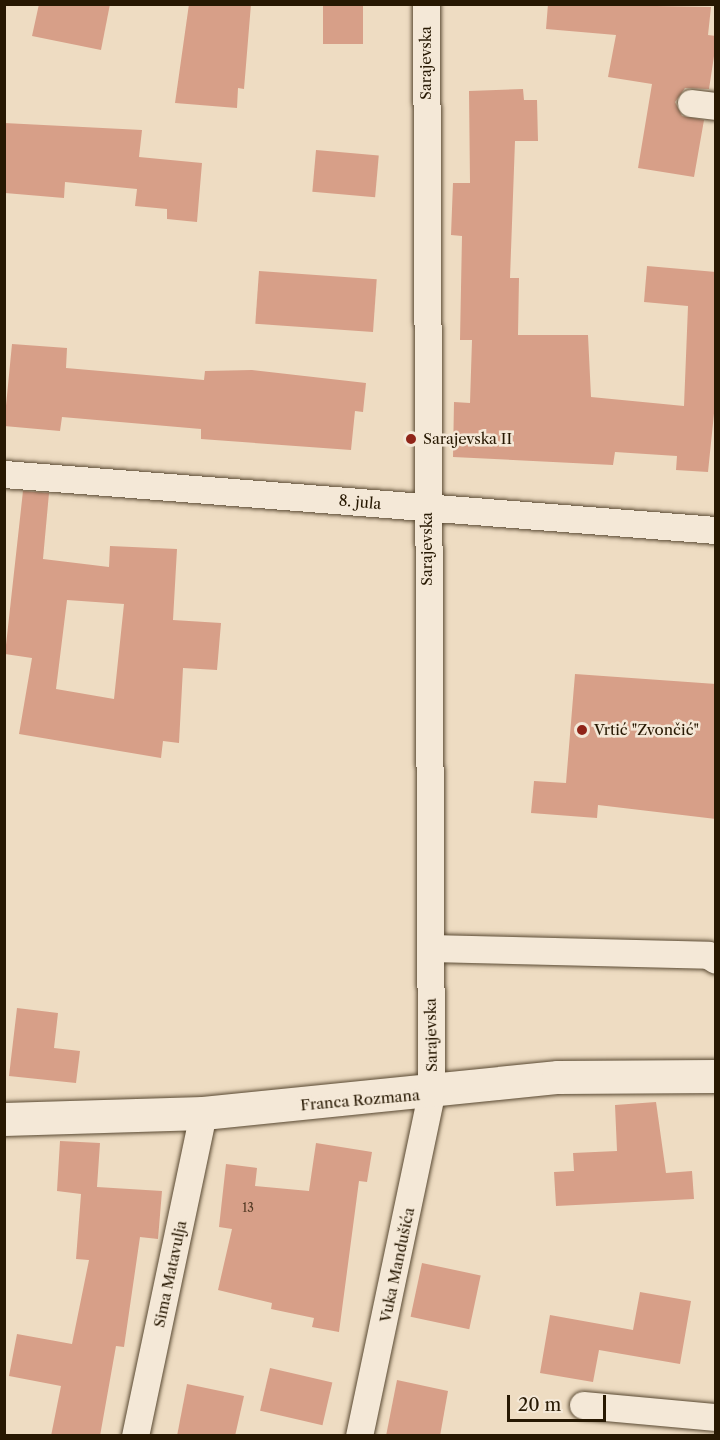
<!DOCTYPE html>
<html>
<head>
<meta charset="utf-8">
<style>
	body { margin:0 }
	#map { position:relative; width:720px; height:1440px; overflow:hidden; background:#eedcc2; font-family:"Libre Caslon Text",serif }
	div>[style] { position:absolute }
	.building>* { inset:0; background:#d79f88; transform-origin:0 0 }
	.roads { filter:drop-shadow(0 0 2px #594932) drop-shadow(0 0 2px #594932) }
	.minor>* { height:27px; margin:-13.5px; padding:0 13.5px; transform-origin:13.5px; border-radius:13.5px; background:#f4e8d7 }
	.tertiary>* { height:33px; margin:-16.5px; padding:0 16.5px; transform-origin:16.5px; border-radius:16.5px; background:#f4e8d7 }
	.dots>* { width:16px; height:16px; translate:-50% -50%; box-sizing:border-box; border:3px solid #f4e8d7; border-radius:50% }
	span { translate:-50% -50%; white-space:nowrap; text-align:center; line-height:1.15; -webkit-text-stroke:5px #f4e8d7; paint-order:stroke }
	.number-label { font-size:12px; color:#533a24 }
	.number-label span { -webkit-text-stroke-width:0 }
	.street-label { font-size:15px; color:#271802 }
	.poi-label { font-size:15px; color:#271802 }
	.left { translate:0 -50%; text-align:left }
	.frame { position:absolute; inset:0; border:6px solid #271802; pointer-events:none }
	.scale { position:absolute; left:507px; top:1395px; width:99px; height:27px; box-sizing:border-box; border:3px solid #271802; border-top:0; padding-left:8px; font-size:18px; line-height:21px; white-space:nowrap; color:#271802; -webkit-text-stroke:4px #f4e8d7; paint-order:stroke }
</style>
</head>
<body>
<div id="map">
	<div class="building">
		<i style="clip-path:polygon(39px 4px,110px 4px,101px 50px,32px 36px)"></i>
		<i style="clip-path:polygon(189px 4px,251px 4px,244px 89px,238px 88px,237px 108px,175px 103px)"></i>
		<i style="left:323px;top:4px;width:40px;height:40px"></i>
		<i style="clip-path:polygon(548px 4px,711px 7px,708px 35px,716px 36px,716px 43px,709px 89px,685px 88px,675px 102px,682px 116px,704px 120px,694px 177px,638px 168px,652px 84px,608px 77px,616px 35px,546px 29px)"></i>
		<i style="clip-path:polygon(523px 89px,524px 100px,537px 100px,538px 141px,515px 141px,510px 278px,519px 278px,518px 335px,588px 335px,591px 397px,684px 406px,688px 306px,644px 302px,647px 266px,716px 272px,716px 394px,708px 472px,676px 470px,677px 456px,615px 452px,613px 465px,453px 457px,454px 402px,470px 403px,472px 340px,460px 340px,462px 236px,451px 235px,453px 183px,470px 183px,469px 91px)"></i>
		<i style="clip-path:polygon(4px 123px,142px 130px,139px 157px,202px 163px,197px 222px,167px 219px,167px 209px,135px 206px,137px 189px,65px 182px,64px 198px,5px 193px)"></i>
		<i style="left:316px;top:150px;width:63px;height:42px;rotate:5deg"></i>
		<i style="left:259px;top:271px;width:118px;height:53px;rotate:4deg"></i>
		<i style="clip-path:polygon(12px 344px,67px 348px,66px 368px,204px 380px,205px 371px,252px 370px,366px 383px,363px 412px,355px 411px,351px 450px,201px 439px,201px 429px,62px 417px,60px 431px,4px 426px)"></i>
		<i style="clip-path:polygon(evenodd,23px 491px,49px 493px,43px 559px,109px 567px,110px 546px,177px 549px,173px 620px,221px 623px,217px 670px,183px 668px,179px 743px,163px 741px,161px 758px,19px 734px,32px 658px,5px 654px,23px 491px,67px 600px,124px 604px,114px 699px,56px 689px,67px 600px)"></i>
		<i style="clip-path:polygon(575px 674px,716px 684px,716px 819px,598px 805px,597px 818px,531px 813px,534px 781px,566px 783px)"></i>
		<i style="clip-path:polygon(17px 1008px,58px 1013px,54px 1048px,80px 1051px,76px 1083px,9px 1076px)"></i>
		<i style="clip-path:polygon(656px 1102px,666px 1173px,692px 1171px,694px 1199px,556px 1206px,554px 1172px,574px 1171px,573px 1153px,617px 1151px,615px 1105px)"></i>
		<i style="clip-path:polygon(60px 1141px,100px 1143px,97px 1187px,162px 1191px,158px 1239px,140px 1237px,124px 1347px,116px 1346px,100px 1436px,51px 1436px,61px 1386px,9px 1376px,17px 1334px,72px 1344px,89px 1260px,76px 1259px,81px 1194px,57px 1191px)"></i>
		<i style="clip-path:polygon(316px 1143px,372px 1152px,367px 1182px,359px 1181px,339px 1332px,312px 1327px,314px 1318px,271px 1309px,272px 1303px,218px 1290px,232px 1229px,219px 1227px,226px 1164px,257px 1168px,255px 1186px,309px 1191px)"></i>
		<i style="left:422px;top:1263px;width:60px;height:55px;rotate:12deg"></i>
		<i style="clip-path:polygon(640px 1292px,691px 1301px,680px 1364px,599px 1350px,593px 1382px,540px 1373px,550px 1315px,633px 1330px)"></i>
		<i style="left:270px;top:1368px;width:64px;height:44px;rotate:13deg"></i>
		<i style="clip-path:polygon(397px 1380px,448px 1391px,440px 1436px,386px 1436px)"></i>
		<i style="clip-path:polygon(187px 1384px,244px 1396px,235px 1436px,177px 1436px)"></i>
	</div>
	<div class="roads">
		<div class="minor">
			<i style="left:691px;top:103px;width:25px;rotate:7deg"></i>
			<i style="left:4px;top:474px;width:714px;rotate:4.5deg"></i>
			<i style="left:430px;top:948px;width:278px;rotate:1.4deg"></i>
			<i style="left:708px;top:955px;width:9px;rotate:32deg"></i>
			<i style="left:583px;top:1405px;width:134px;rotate:5.2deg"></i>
			<i style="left:135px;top:1436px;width:330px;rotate:-78.1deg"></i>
			<i style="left:359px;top:1436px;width:349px;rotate:-78.1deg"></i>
			<i style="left:431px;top:1094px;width:1090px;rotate:-90.26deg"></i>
		</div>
		<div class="tertiary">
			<i style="left:4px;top:1119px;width:199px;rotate:-1.7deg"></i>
			<i style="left:203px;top:1113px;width:357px;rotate:-5.8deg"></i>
			<i style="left:558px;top:1077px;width:158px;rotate:-0.4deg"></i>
		</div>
	</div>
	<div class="dots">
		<i style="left:411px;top:439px;background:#8f2418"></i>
		<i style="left:582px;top:730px;background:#8f2418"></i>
	</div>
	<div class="number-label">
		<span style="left:248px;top:1208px">13</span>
	</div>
	<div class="street-label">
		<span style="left:426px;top:63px;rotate:-90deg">Sarajevska</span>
		<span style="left:360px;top:502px;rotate:5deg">8. jula</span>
		<span style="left:427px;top:549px;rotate:-90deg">Sarajevska</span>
		<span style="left:431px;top:1035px;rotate:-91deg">Sarajevska</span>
		<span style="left:360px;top:1100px;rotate:-5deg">Franca Rozmana</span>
		<span style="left:397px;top:1265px;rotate:-78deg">Vuka Mandušića</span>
		<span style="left:170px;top:1274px;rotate:-78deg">Sima Matavulja</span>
	</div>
	<div class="poi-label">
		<span class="left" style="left:423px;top:439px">Sarajevska II</span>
		<span class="left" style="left:594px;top:730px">Vrtić "Zvončić"</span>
	</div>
	<div class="frame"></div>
	<div class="scale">20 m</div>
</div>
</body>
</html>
